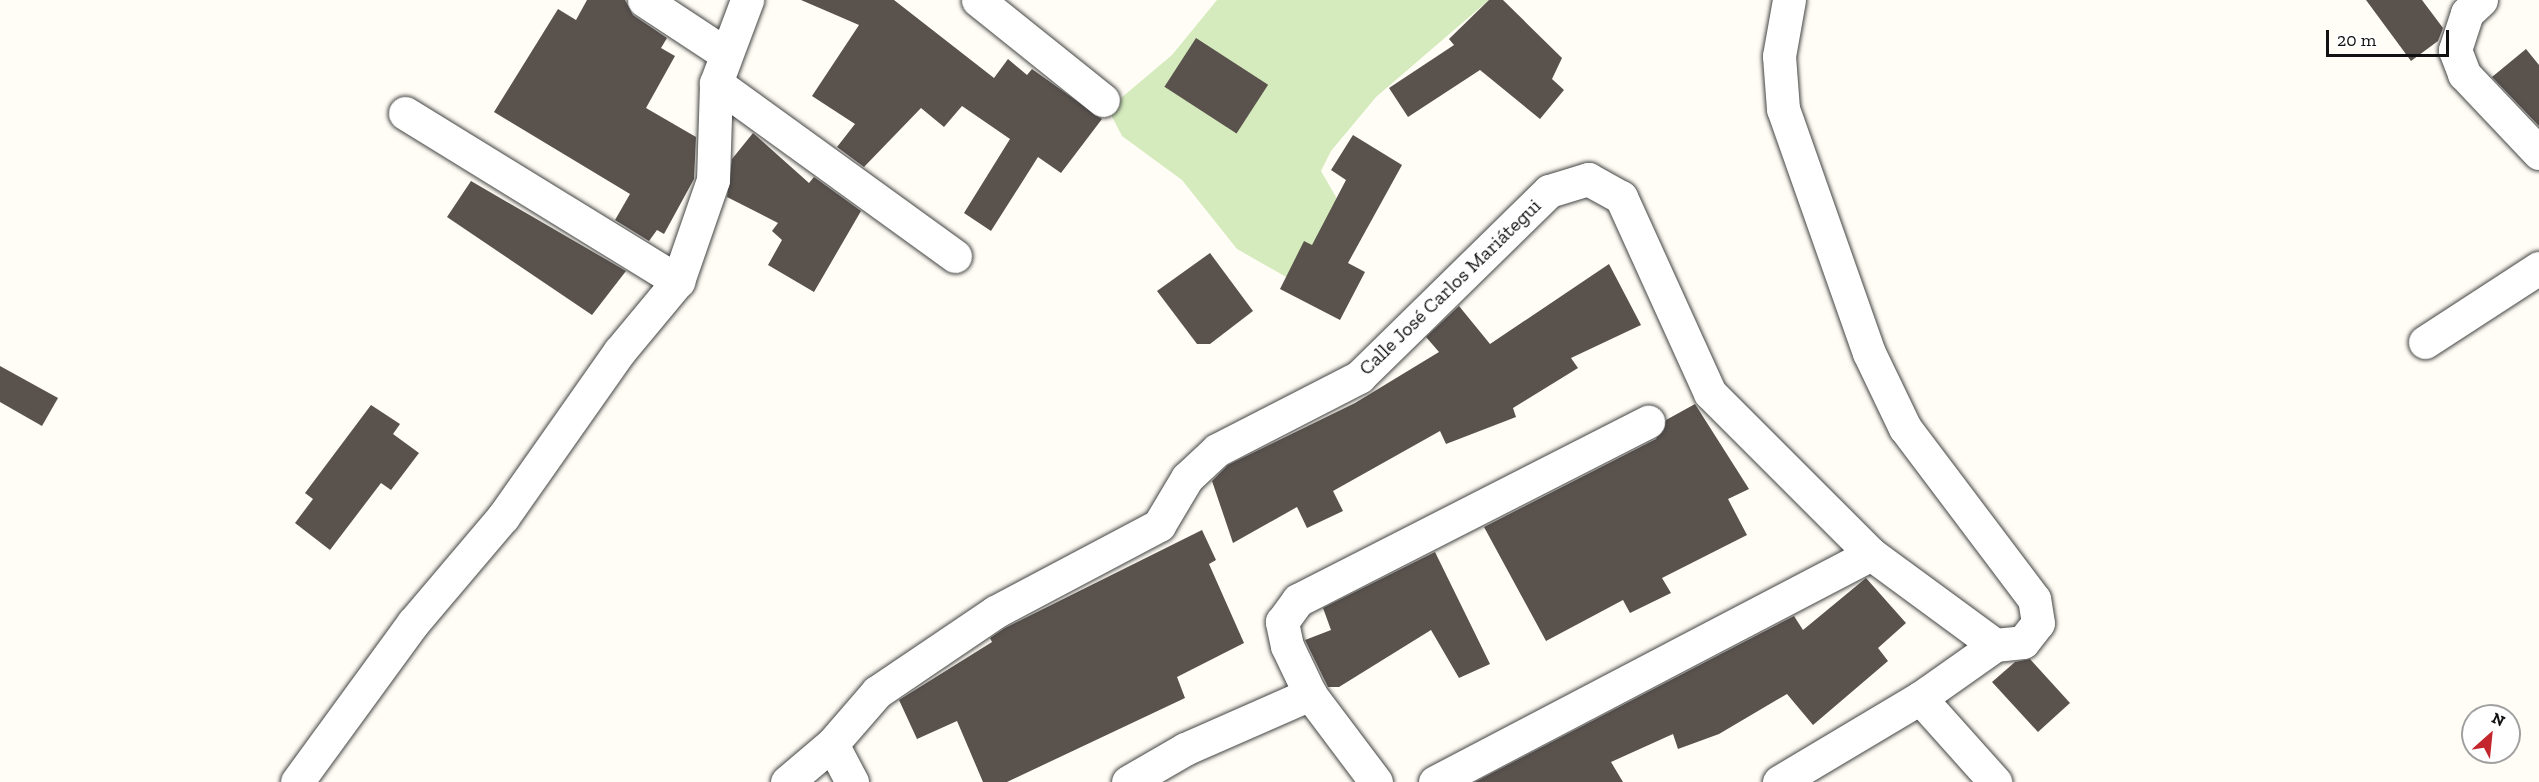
<!DOCTYPE html>
<html>
<head>
<meta charset="utf-8">
<style>
	body { margin:0 }
	#map { position:relative; width:2539px; height:782px; overflow:hidden; background:#fffdf5; font-family:"Zilla Slab",serif }
	div>[style] { position:absolute }
	.green>* { inset:0; background:#d5ebbd }
	.building>* { inset:0; background:#5a524d; transform-origin:0 0 }
	.roads { filter:drop-shadow(0 0 2px #444) drop-shadow(0 0 2px #444) }
	.minor>* { height:33px; margin:-16.5px; padding:0 16.5px; transform-origin:16.5px; border-radius:16.5px; background:#fff }
	span { translate:-50% -50%; white-space:nowrap; text-align:center; line-height:1.15; -webkit-text-stroke:6px #fff; paint-order:stroke }
	.street-label { font-size:20px; color:#111 }
	.north { position:absolute; left:2461px; top:704px; width:60px; height:60px; box-sizing:border-box; background:#fff; border:2px solid #a0a0a0; border-radius:50%; rotate:27deg; font-size:16px; font-weight:700; line-height:24px; text-align:center; color:#111 }
	.north::after { content:''; display:block; margin:auto; width:21px; height:27px; background:#c4262e; clip-path:polygon(50% 0,100% 100%,50% 72%,0 100%) }
	.scale { position:absolute; left:2326px; top:30px; width:123px; height:27px; box-sizing:border-box; border:3px solid #111; border-top:0; padding-left:8px; font-size:18px; line-height:21px; white-space:nowrap; color:#111; -webkit-text-stroke:4px #fff; paint-order:stroke }
</style>
</head>
<body>
<div id="map">
	<div class="green">
		<i style="clip-path:polygon(1217px 0,1489px 0,1376px 97px,1331px 151px,1321px 171px,1343px 209px,1288px 278px,1237px 249px,1182px 180px,1122px 136px,1108px 109px,1172px 55px)"></i>
	</div>
	<div class="building">
		<i style="clip-path:polygon(587px 0,625px 0,633px 15px,667px 38px,661px 48px,675px 56px,646px 108px,696px 137px,694px 179px,664px 234px,657px 230px,649px 241px,615px 220px,630px 194px,494px 112px,558px 9px,576px 20px)"></i>
		<i style="clip-path:polygon(801px 0,894px 0,994px 78px,1008px 59px,1027px 75px,1032px 69px,1102px 119px,1061px 173px,1038px 157px,991px 231px,964px 213px,1010px 139px,962px 106px,944px 127px,921px 108px,864px 167px,837px 147px,855px 124px,812px 96px,859px 25px)"></i>
		<i style="clip-path:polygon(1489px 0,1503px 0,1562px 58px,1552px 79px,1564px 90px,1540px 119px,1480px 70px,1408px 117px,1389px 88px,1454px 45px,1449px 39px)"></i>
		<i style="clip-path:polygon(2366px 0,2422px 0,2443px 28px,2438px 41px,2411px 61px)"></i>
		<i style="left:1196px;top:38px;width:86px;height:58px;rotate:33deg"></i>
		<i style="clip-path:polygon(2526px 49px,2539px 65px,2539px 126px,2492px 77px)"></i>
		<i style="clip-path:polygon(753px 133px,809px 183px,814px 177px,861px 211px,814px 292px,768px 265px,782px 240px,772px 231px,778px 223px,727px 197px,732px 159px)"></i>
		<i style="clip-path:polygon(1353px 135px,1402px 165px,1348px 263px,1365px 272px,1340px 320px,1280px 289px,1304px 241px,1312px 245px,1346px 180px,1331px 170px)"></i>
		<i style="clip-path:polygon(471px 181px,626px 271px,592px 315px,447px 217px)"></i>
		<i style="clip-path:polygon(1210px 253px,1253px 311px,1210px 344px,1197px 344px,1157px 291px)"></i>
		<i style="clip-path:polygon(1609px 264px,1641px 325px,1571px 358px,1578px 368px,1513px 408px,1516px 417px,1446px 444px,1440px 431px,1333px 491px,1343px 511px,1307px 528px,1297px 507px,1233px 543px,1212px 481px,1228px 465px,1355px 403px,1439px 352px,1426px 337px,1459px 306px,1490px 344px)"></i>
		<i style="clip-path:polygon(0 366px,58px 398px,42px 426px,0 402px)"></i>
		<i style="clip-path:polygon(1695px 404px,1749px 489px,1728px 499px,1747px 535px,1662px 578px,1671px 593px,1630px 613px,1623px 600px,1546px 641px,1484px 527px,1656px 439px,1666px 420px)"></i>
		<i style="clip-path:polygon(371px 405px,400px 424px,393px 434px,419px 453px,391px 490px,381px 483px,330px 550px,295px 523px,313px 499px,305px 493px)"></i>
		<i style="clip-path:polygon(1202px 530px,1216px 560px,1209px 564px,1244px 643px,1177px 677px,1185px 698px,1007px 782px,983px 782px,957px 721px,917px 739px,899px 700px,992px 642px,990px 638px,1005px 628px)"></i>
		<i style="clip-path:polygon(1435px 552px,1490px 664px,1459px 678px,1431px 630px,1339px 687px,1328px 687px,1305px 640px,1331px 630px,1323px 608px)"></i>
		<i style="clip-path:polygon(1866px 578px,1906px 623px,1878px 648px,1888px 661px,1813px 725px,1787px 694px,1719px 734px,1678px 749px,1673px 734px,1611px 762px,1623px 782px,1475px 782px,1794px 616px,1803px 630px)"></i>
		<i style="clip-path:polygon(2030px 659px,2070px 703px,2038px 732px,1992px 682px,2015px 662px)"></i>
	</div>
	<div class="roads">
		<div class="minor">
			<i style="left:644px;top:0;width:98px;rotate:33.4deg"></i>
			<i style="left:978px;top:0;width:160px;rotate:38.7deg"></i>
			<i style="left:2481px;top:0;width:19px;rotate:137deg"></i>
			<i style="left:2467px;top:13px;width:39px;rotate:108deg"></i>
			<i style="left:2455px;top:50px;width:26px;rotate:69deg"></i>
			<i style="left:2464px;top:74px;width:109px;rotate:46.5deg"></i>
			<i style="left:716px;top:83px;width:295px;rotate:35.9deg"></i>
			<i style="left:405px;top:113px;width:321px;rotate:31.6deg"></i>
			<i style="left:2425px;top:342px;width:136px;rotate:-33deg"></i>
			<i style="left:1920px;top:698px;width:113px;rotate:48.2deg"></i>
			<i style="left:832px;top:744px;width:43px;rotate:62.2deg"></i>
			<i style="left:297px;top:782px;width:197px;rotate:-53.9deg"></i>
			<i style="left:413px;top:623px;width:139px;rotate:-49.7deg"></i>
			<i style="left:503px;top:517px;width:202px;rotate:-54.9deg"></i>
			<i style="left:619px;top:352px;width:92px;rotate:-50.3deg"></i>
			<i style="left:678px;top:281px;width:107px;rotate:-70.9deg"></i>
			<i style="left:713px;top:180px;width:97px;rotate:-88.2deg"></i>
			<i style="left:716px;top:83px;width:89px;rotate:-69.5deg"></i>
			<i style="left:787px;top:782px;width:59px;rotate:-40.2deg"></i>
			<i style="left:832px;top:744px;width:69px;rotate:-49.1deg"></i>
			<i style="left:877px;top:692px;width:143px;rotate:-34.1deg"></i>
			<i style="left:995px;top:612px;width:186px;rotate:-27.9deg"></i>
			<i style="left:1159px;top:525px;width:55px;rotate:-59.2deg"></i>
			<i style="left:1187px;top:478px;width:41px;rotate:-43deg"></i>
			<i style="left:1217px;top:450px;width:160px;rotate:-27.2deg"></i>
			<i style="left:1359px;top:377px;width:266px;rotate:-44.4deg"></i>
			<i style="left:1549px;top:191px;width:41px;rotate:-17.1deg"></i>
			<i style="left:1588px;top:179px;width:38px;rotate:29deg"></i>
			<i style="left:1621px;top:197px;width:215px;rotate:65.6deg"></i>
			<i style="left:1710px;top:393px;width:228px;rotate:45deg"></i>
			<i style="left:1871px;top:554px;width:154px;rotate:36.3deg"></i>
			<i style="left:1995px;top:645px;width:28px;rotate:-6deg"></i>
			<i style="left:2023px;top:642px;width:24px;rotate:-52deg"></i>
			<i style="left:2038px;top:623px;width:24px;rotate:-99deg"></i>
			<i style="left:2034px;top:599px;width:214px;rotate:-127deg"></i>
			<i style="left:1905px;top:428px;width:83px;rotate:-115.6deg"></i>
			<i style="left:1869px;top:353px;width:259px;rotate:-109.4deg"></i>
			<i style="left:1783px;top:109px;width:53px;rotate:-94.3deg"></i>
			<i style="left:1779px;top:56px;width:57px;rotate:-79.9deg"></i>
			<i style="left:1128px;top:782px;width:66px;rotate:-30.1deg"></i>
			<i style="left:1185px;top:749px;width:137px;rotate:-23.7deg"></i>
			<i style="left:1376px;top:782px;width:110px;rotate:-126.9deg"></i>
			<i style="left:1310px;top:694px;width:53px;rotate:-115.6deg"></i>
			<i style="left:1287px;top:646px;width:25px;rotate:-102deg"></i>
			<i style="left:1282px;top:622px;width:27px;rotate:-54deg"></i>
			<i style="left:1298px;top:600px;width:393px;rotate:-27deg"></i>
			<i style="left:1435px;top:782px;width:492px;rotate:-27.6deg"></i>
			<i style="left:1779px;top:782px;width:164px;rotate:-30.8deg"></i>
			<i style="left:1920px;top:698px;width:92px;rotate:-35.2deg"></i>
		</div>
	</div>
	<div class="street-label">
		<span style="left:1450px;top:287px;rotate:-44deg">Calle José Carlos Mariátegui</span>
	</div>
	<div class="north">N</div>
	<div class="scale">20 m</div>
</div>
</body>
</html>
